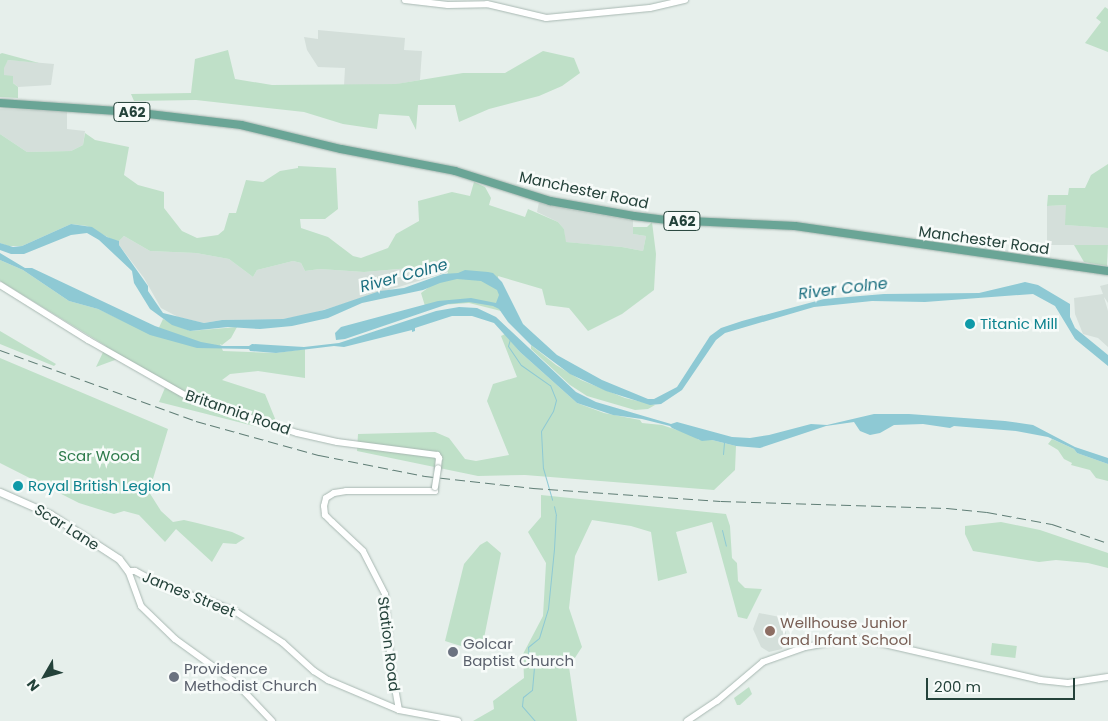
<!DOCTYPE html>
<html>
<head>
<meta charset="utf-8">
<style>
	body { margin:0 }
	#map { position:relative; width:1108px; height:721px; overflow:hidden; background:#e6efeb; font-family:Poppins,sans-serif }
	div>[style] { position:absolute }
	.built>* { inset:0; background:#d4dfda }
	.green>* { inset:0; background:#bfe0c8; transform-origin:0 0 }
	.water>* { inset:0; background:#8ec9d4 }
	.stream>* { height:1px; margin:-0.5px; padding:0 0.5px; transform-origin:0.5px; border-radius:0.5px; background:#8ec9d4 }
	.roads { filter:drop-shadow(0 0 1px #a8b8b2) drop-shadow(0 0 1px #a8b8b2) }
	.tertiary>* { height:6px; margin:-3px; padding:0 3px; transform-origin:3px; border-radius:3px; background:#fff }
	.secondary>* { height:7px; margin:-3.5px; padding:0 3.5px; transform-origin:3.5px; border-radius:3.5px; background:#fff }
	.primary>* { height:8px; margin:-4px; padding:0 4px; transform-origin:4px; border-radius:4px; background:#6aa596 }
	.rail>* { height:1px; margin-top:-0.5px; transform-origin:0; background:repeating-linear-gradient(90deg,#5f7d75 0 10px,transparent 0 15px) }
	.bridges { filter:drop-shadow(0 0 1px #a8b8b2) drop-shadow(0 0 1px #a8b8b2) }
	.tertiary-bridge>* { height:6px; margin:-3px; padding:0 3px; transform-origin:3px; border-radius:3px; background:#fff }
	.dots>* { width:14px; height:14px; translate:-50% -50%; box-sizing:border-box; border:2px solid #f7fbf9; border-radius:50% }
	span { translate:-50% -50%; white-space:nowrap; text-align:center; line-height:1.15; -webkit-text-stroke:5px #f7fbf9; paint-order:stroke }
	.shield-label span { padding:1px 4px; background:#f7fbf9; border:1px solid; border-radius:4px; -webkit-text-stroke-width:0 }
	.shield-label { font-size:14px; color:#24423a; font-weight:700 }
	.street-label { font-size:15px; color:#24423a }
	.culture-label { font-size:15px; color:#0d838f }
	.left { translate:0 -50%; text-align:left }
	.park-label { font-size:15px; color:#2d7a4b }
	.education-label { font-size:15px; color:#785e54 }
	.worship-label { font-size:15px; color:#5b616d }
	.water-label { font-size:16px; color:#1c6f80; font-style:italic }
	.north { position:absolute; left:20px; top:651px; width:50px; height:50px; -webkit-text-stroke:4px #f7fbf9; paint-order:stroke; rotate:232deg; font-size:14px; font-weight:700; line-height:20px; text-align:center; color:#24423a }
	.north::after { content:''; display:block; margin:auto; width:18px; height:22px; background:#24423a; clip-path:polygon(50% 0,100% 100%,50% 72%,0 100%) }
	.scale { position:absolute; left:926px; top:678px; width:149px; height:22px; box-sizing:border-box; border:2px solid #24423a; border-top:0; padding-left:6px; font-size:15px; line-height:18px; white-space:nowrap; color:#24423a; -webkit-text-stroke:4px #f7fbf9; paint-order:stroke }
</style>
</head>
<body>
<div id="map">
	<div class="built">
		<i style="clip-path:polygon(318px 30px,405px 38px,404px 50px,422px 51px,420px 80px,397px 84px,344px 86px,345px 68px,318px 67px,307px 50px,304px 37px,318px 39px)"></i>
		<i style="clip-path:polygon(8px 60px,54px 64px,51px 85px,18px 87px,4px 75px,3px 68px)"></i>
		<i style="clip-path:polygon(0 109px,67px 111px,67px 129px,85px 131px,83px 145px,71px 151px,27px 152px,0 134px)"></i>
		<i style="clip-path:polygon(539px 202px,568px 209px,633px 220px,633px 234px,646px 236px,643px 251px,622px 247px,565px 242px,564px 229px,558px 222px,537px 212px)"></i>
		<i style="clip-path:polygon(1066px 205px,1066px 225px,1108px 228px,1108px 245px,1047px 245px,1047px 206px)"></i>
		<i style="clip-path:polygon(124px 236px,150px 251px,196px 253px,229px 259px,253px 277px,257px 270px,293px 261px,301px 263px,305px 271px,320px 269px,364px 272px,410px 268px,445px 259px,448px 272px,310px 314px,283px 319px,222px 320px,204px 323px,178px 317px,161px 308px,144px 278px,119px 245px,119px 241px)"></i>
		<i style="clip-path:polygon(1108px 284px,1108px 303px,1104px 297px,1108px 311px,1108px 347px,1098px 338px,1083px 334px,1075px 314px,1074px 298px,1103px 294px,1100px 286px)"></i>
		<i style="clip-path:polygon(759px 613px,785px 618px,786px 635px,782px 649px,769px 652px,761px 647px,753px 629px)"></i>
	</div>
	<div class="green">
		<i style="clip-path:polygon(1105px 7px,1108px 9px,1108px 52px,1085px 43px,1101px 22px,1096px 18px)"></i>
		<i style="clip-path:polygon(228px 50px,235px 79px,272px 85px,396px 84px,463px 73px,505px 73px,543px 51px,574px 58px,580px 73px,562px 86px,539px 96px,489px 109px,459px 122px,455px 105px,418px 105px,416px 130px,409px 116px,379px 114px,377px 129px,343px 124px,304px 112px,196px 100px,134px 101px,131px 94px,191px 93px,195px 59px)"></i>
		<i style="clip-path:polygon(2px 53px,39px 63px,8px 60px,4px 68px,4px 75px,13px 76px,13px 83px,18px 87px,18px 98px,0 97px,0 54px)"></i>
		<i style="clip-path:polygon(85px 133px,95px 140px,129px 147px,124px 175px,138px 185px,164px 192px,164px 208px,182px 231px,197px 238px,218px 235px,224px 230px,229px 213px,236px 213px,246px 180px,263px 182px,280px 171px,298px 168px,298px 166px,336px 168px,338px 209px,325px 219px,300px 219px,301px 228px,328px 237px,353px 256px,361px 258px,388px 248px,396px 234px,419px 221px,418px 201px,452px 192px,470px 196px,474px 182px,485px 187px,491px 198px,489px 205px,525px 217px,528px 209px,558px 222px,564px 229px,566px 242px,622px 247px,643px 251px,646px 236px,633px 234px,633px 227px,647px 227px,652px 222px,656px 254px,654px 290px,622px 314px,588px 331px,569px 308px,546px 305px,542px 289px,498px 276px,501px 311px,469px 303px,425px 306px,421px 293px,448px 273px,445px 259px,410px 268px,364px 272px,320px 269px,305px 271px,301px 263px,293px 261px,257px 270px,253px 277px,229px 259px,196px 253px,150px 251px,124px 236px,119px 241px,113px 240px,87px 226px,71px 224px,22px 246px,8px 246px,0 243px,0 134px,27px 152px,71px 151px,83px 145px)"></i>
		<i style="clip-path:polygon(1108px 164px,1108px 228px,1065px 225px,1066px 205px,1047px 206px,1048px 195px,1068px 195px,1069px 188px,1085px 188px,1091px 175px)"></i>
		<i style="clip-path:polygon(1074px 245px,1108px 245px,1107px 266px,1084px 262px)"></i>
		<i style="clip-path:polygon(0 260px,23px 270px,69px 301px,98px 309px,155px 336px,163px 319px,190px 331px,237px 327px,231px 338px,222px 345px,220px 344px,223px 351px,276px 353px,305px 349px,305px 378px,258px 371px,230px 374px,222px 380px,265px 394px,276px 421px,262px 428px,159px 402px,167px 383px,123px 357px,96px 367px,106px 346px,0 281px)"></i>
		<i style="clip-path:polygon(0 331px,56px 364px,54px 366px,0 344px)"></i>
		<i style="clip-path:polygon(505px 334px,520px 352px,577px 403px,604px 413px,640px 420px,642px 423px,662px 425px,692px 435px,699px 440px,712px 440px,736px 446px,735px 470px,714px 490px,525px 475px,478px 476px,357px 451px,358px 434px,435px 432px,449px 438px,465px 459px,476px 461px,509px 455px,487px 401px,493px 384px,517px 377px,501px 336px)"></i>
		<i style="clip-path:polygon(531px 345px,556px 365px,581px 380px,625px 398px,655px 405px,648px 409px,635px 410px,587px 396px,570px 385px,531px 349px)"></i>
		<i style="clip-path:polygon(0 358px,168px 429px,149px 492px,161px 511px,173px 522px,184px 520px,197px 523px,232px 532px,245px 538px,236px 544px,223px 543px,212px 562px,176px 529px,165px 542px,139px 515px,124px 511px,114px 514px,79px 503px,0 463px)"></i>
		<i style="clip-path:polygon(1052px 439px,1074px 449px,1077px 453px,1108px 464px,1108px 481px,1096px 478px,1090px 470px,1071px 465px,1072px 463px,1064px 459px,1058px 450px,1048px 444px)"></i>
		<i style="clip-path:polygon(541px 495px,726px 514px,730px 526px,732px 558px,737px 563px,738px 581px,745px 588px,762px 589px,747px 619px,738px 617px,712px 522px,676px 532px,687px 573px,658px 581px,651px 532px,631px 526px,592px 520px,575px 556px,569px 608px,582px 647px,569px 667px,577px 721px,473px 721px,494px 709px,493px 701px,524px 678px,523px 654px,543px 616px,546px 563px,528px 532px,541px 517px)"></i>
		<i style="clip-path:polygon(1001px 522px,1040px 530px,1108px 553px,1108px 568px,1088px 563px,1056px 560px,1039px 562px,973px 551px,965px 534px,965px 526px)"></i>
		<i style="clip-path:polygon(487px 541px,501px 553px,483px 643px,464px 650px,464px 647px,445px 641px,464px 564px,480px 545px)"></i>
		<i style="left:992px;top:643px;width:25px;height:12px;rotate:7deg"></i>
		<i style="clip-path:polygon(749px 687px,752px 694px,740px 705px,737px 705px,734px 698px)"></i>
	</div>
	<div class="water">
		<i style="clip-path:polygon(71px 224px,92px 227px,107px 237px,119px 241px,119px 245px,148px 286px,148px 291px,163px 313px,204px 323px,222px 320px,283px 319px,324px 310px,380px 291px,404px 288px,443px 274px,458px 273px,465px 270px,488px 272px,493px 273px,502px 282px,523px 324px,557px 355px,602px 380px,648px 399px,654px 399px,677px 387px,710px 336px,721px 328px,742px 321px,824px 299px,884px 294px,979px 293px,1025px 282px,1038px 285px,1070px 304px,1070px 317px,1075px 328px,1108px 355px,1108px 366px,1075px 339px,1055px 306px,1033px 294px,925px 302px,872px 301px,814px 307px,725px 333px,716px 340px,682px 390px,661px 404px,650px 405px,606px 391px,570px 374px,531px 345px,508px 322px,499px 309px,493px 306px,469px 302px,448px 304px,345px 339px,336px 340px,335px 333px,341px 327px,438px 301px,471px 298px,496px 303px,499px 295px,497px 290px,481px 281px,457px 279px,440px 283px,423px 290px,362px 303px,328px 318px,292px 326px,260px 329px,228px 327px,190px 331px,172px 325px,150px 309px,134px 283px,132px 271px,99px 240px,87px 233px,71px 235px,24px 254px,11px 254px,0 250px,0 243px,13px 247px,22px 246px)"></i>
		<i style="clip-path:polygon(0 253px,25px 268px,32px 268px,155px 326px,201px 342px,223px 346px,249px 346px,252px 344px,304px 347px,339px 343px,436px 311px,459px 307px,477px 308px,496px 317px,576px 392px,596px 402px,671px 424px,677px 422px,732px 437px,750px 438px,769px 435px,811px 424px,827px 425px,874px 414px,909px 414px,1005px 421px,1033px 425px,1075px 447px,1108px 458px,1108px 464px,1077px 453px,1074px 449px,1048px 437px,1016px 431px,954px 426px,950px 428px,923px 424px,894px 425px,880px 433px,870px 435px,860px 431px,854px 422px,826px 426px,760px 448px,736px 446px,712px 440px,702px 441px,672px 428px,670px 426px,642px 419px,613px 415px,577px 403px,520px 352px,494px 323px,472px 316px,452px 316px,415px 328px,415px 331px,412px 332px,412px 330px,344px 347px,334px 346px,276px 353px,250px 351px,249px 349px,197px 348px,150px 335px,98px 309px,69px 301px,23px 270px,0 260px)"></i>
	</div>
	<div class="stream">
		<i style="left:510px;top:339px;width:7px;rotate:106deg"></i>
		<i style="left:508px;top:346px;width:23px;rotate:56deg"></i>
		<i style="left:521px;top:365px;width:35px;rotate:35deg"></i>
		<i style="left:550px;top:385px;width:16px;rotate:68deg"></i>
		<i style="left:556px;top:400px;width:11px;rotate:105deg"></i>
		<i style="left:553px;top:411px;width:23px;rotate:121deg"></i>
		<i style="left:541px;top:431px;width:37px;rotate:87deg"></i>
		<i style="left:543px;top:468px;width:33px;rotate:74deg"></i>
		<i style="left:723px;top:454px;width:12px;rotate:-85deg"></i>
		<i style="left:722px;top:530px;width:16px;rotate:76deg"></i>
		<i style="left:535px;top:721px;width:20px;rotate:-131deg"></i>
		<i style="left:522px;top:706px;width:9px;rotate:-84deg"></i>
		<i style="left:523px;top:697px;width:11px;rotate:-38deg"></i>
		<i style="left:532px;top:690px;width:22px;rotate:-85deg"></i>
		<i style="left:534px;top:668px;width:11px;rotate:-117deg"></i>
		<i style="left:529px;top:658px;width:11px;rotate:-95deg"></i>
		<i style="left:528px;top:647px;width:14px;rotate:-39deg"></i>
		<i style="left:539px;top:638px;width:30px;rotate:-73deg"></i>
		<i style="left:548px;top:609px;width:60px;rotate:-84.3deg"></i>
		<i style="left:554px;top:549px;width:34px;rotate:-87deg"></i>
		<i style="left:556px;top:515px;width:9px;rotate:-103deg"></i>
	</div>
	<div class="roads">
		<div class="tertiary">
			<i style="left:405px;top:0;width:43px;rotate:6.6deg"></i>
			<i style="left:448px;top:5px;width:39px;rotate:-1deg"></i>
			<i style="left:487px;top:4px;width:61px;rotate:13.3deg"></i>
			<i style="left:546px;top:18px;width:104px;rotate:-5.5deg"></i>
			<i style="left:650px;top:8px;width:36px;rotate:-13deg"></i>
			<i style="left:0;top:285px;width:104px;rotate:32deg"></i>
			<i style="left:88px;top:340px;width:120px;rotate:29.6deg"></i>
			<i style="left:192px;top:399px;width:110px;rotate:17.9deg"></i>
			<i style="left:297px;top:433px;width:41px;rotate:12.7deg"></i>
			<i style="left:337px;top:442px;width:101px;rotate:7.4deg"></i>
			<i style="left:437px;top:455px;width:4px;rotate:56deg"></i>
			<i style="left:439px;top:458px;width:10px;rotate:96deg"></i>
			<i style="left:399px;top:710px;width:45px;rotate:-100.3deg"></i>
			<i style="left:391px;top:666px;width:72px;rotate:-94.8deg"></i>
			<i style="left:385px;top:594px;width:48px;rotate:-117.1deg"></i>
			<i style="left:363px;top:551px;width:42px;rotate:-136.9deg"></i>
			<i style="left:332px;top:522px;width:10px;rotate:-135deg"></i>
			<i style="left:325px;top:515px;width:9px;rotate:-96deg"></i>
			<i style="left:324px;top:506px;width:8px;rotate:-76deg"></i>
			<i style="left:326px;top:498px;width:9px;rotate:-32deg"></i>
			<i style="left:334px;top:493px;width:12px;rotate:-9deg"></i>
			<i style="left:346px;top:491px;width:89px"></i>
			<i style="left:435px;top:491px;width:4px;rotate:-90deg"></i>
			<i style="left:272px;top:721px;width:52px;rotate:-133.5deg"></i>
			<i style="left:236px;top:683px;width:75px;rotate:-144.2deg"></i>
			<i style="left:175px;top:639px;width:47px;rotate:-135.9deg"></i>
			<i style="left:141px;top:606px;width:37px;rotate:-110deg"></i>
			<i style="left:128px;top:571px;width:7px"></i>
			<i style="left:135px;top:571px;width:38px;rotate:28deg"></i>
			<i style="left:169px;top:589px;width:40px;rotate:16deg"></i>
			<i style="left:207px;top:600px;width:31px;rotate:22deg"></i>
			<i style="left:236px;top:612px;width:56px;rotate:33.4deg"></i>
			<i style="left:283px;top:643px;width:42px;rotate:42.1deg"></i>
			<i style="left:314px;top:671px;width:17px;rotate:33deg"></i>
			<i style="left:328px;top:680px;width:77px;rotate:22.9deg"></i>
			<i style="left:399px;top:710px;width:60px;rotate:10.6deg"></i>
			<i style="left:687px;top:721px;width:36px;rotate:-34deg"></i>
			<i style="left:717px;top:701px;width:60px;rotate:-40.3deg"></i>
			<i style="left:763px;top:662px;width:45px;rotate:-19.7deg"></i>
			<i style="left:805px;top:647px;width:47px;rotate:-9.9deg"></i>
			<i style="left:851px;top:639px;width:16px;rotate:4deg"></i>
			<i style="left:867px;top:640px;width:178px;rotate:13deg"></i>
			<i style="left:1040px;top:680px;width:28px;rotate:6deg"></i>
			<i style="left:1068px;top:683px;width:40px;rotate:-8.5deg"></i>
		</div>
		<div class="secondary">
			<i style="left:0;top:492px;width:55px;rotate:23.7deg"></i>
			<i style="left:50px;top:514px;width:82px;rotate:33.1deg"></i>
			<i style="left:119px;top:559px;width:15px;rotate:53deg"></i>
		</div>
		<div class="primary">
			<i style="left:0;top:103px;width:132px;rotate:3.9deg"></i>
			<i style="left:132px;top:112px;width:110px;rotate:6.8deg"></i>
			<i style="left:241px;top:125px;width:103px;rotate:13.5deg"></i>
			<i style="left:341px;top:149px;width:116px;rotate:10.9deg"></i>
			<i style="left:455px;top:171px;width:100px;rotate:17.5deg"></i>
			<i style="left:550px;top:201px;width:85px;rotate:10.1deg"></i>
			<i style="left:634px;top:216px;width:34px;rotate:7deg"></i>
			<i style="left:668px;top:220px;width:127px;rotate:2.7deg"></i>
			<i style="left:795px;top:226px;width:316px;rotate:8.2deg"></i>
		</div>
	</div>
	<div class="rail">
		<i style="left:0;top:350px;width:208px;rotate:19.9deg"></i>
		<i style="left:196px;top:421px;width:128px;rotate:15.5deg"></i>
		<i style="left:319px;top:455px;width:108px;rotate:11.2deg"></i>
		<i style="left:425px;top:476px;width:109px;rotate:6.3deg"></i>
		<i style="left:533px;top:488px;width:188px;rotate:4deg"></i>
		<i style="left:721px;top:501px;width:226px;rotate:1.8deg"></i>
		<i style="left:947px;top:508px;width:40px;rotate:5.7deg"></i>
		<i style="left:987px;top:512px;width:66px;rotate:10.5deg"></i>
		<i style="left:1052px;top:524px;width:59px;rotate:18.7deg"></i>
	</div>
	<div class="bridges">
		<div class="tertiary-bridge">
			<i style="left:435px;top:487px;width:19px;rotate:-81deg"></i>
		</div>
	</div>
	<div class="dots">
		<i style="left:970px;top:324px;background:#0f9aa8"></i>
		<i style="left:18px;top:486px;background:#0f9aa8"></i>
		<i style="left:770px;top:631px;background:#8d6e63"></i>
		<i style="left:453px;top:652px;background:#6b7280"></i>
		<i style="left:174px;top:677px;background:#6b7280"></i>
	</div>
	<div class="shield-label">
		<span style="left:132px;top:112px">A62</span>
		<span style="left:682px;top:221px">A62</span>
	</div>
	<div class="street-label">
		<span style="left:584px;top:190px;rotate:12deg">Manchester Road</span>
		<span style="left:984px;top:240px;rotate:8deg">Manchester Road</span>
		<span style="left:238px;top:412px;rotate:19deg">Britannia Road</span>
		<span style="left:67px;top:527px;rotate:32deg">Scar Lane</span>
		<span style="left:189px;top:594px;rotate:22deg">James Street</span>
		<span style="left:389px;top:644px;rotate:83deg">Station Road</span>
	</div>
	<div class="culture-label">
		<span class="left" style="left:980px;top:324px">Titanic Mill</span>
		<span class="left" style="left:28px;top:486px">Royal British Legion</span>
	</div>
	<div class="park-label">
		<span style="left:99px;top:456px">Scar Wood</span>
	</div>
	<div class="education-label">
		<span class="left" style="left:780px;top:631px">Wellhouse Junior<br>and Infant School</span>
	</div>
	<div class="worship-label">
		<span class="left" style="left:463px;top:652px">Golcar<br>Baptist Church</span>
		<span class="left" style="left:184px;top:677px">Providence<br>Methodist Church</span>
	</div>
	<div class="water-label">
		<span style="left:404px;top:276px;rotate:-15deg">River Colne</span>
		<span style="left:843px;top:289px;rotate:-7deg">River Colne</span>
	</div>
	<div class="north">N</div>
	<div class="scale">200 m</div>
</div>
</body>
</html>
